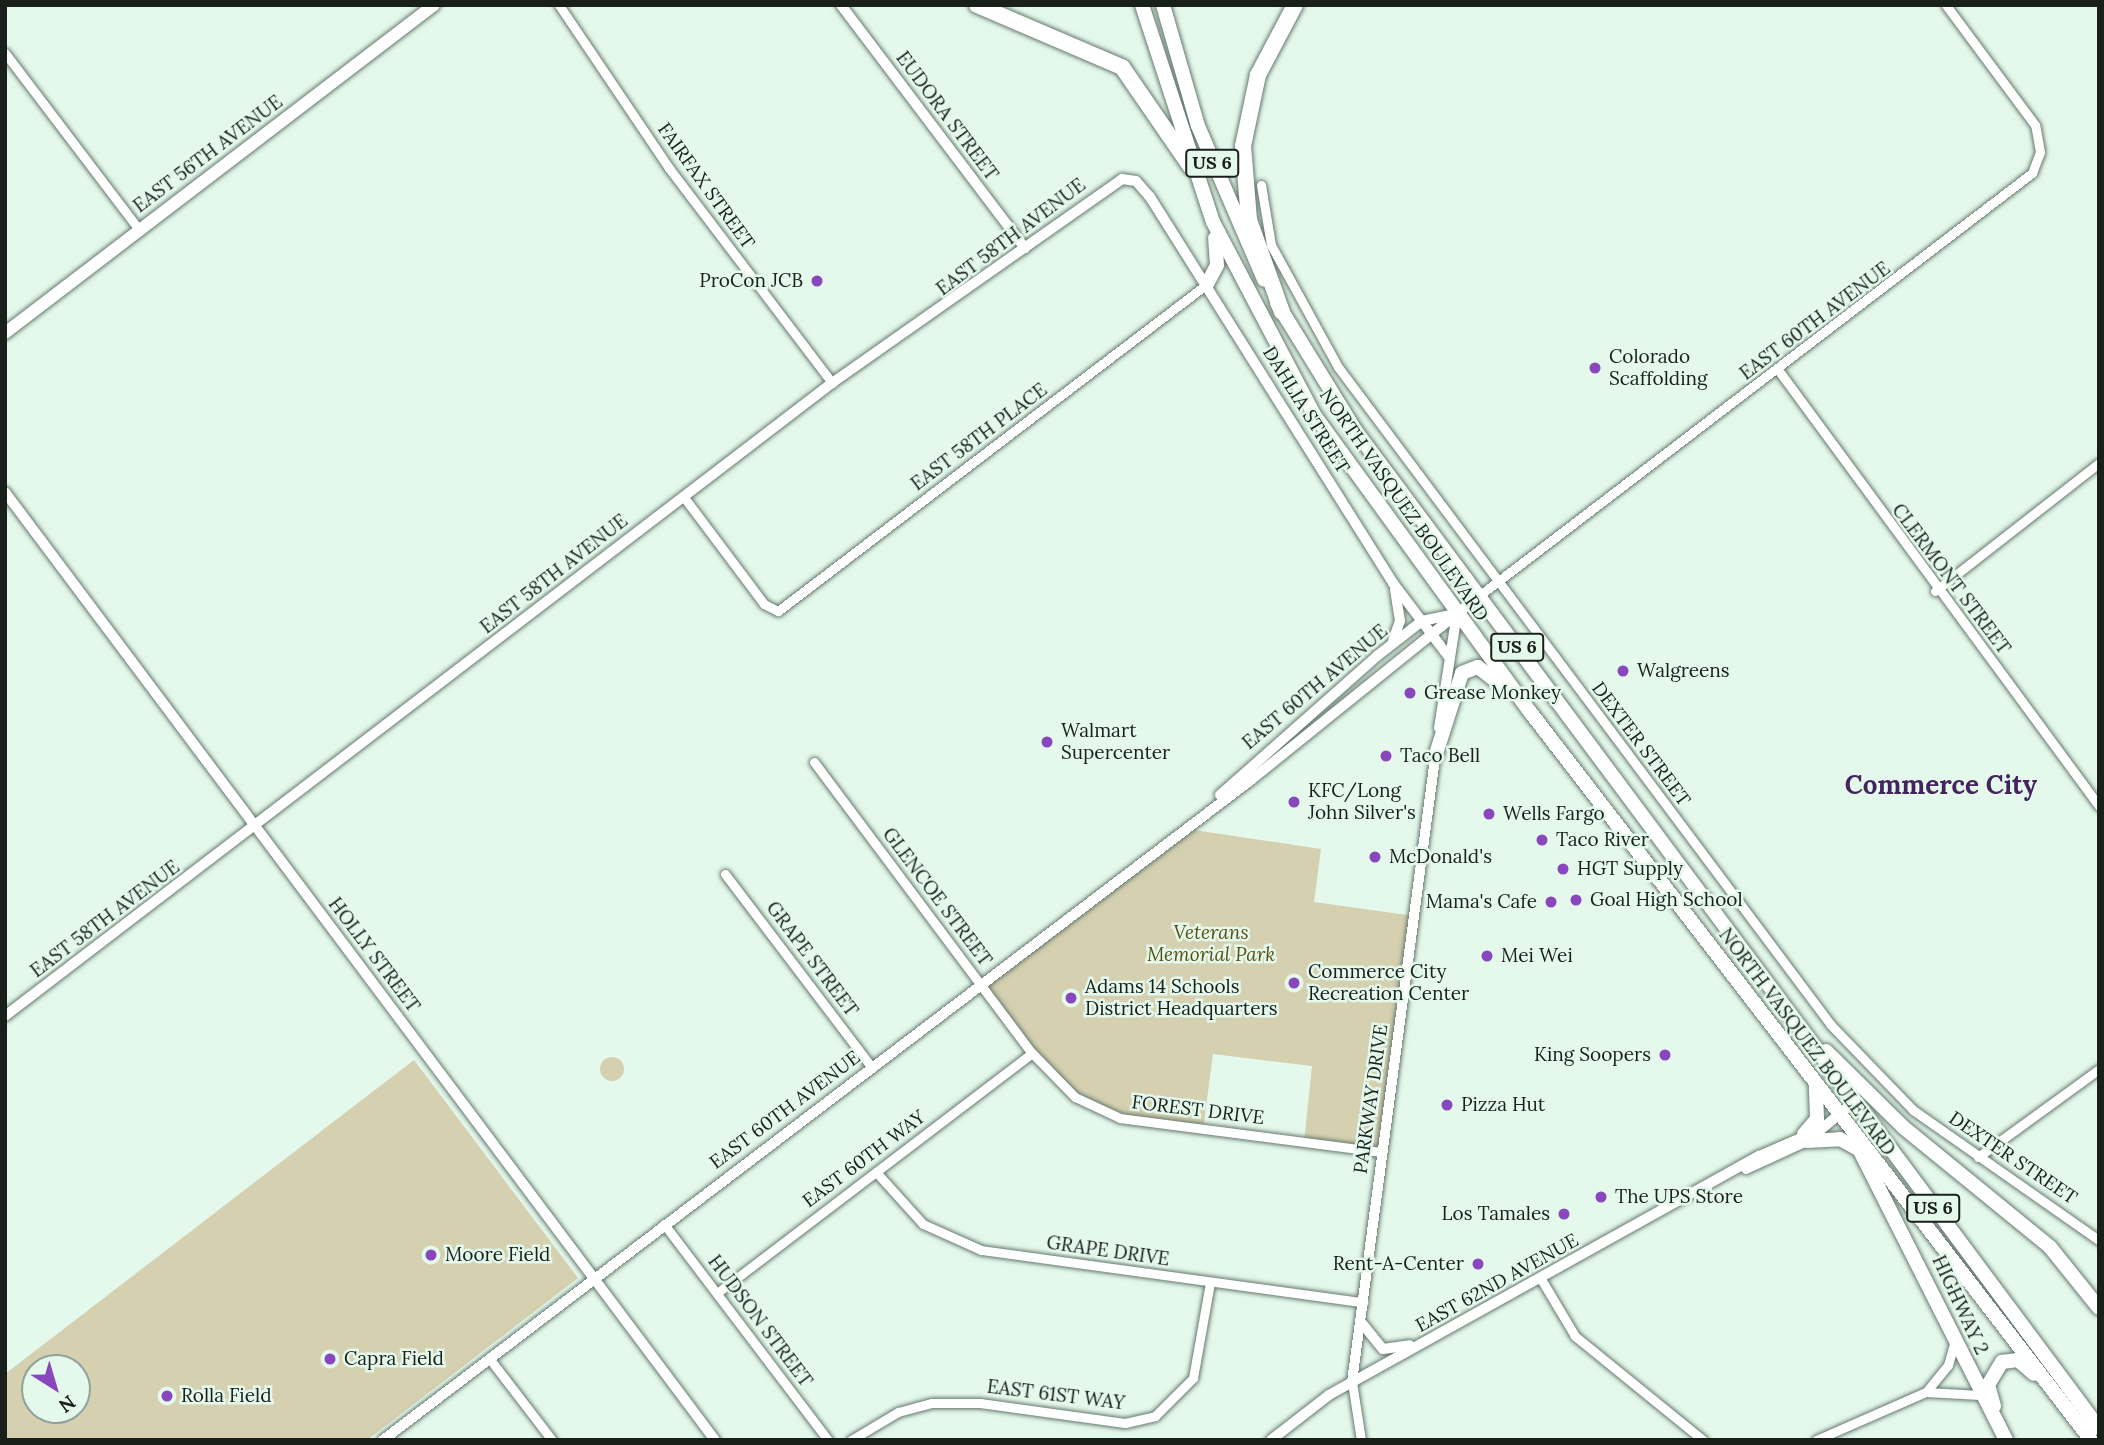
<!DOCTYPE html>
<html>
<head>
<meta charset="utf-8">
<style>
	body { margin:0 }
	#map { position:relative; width:2104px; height:1445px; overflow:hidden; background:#e4f8ec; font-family:Lora,serif }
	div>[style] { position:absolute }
	.green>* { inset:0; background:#d4d0b0 }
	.round { border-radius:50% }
	.roads { filter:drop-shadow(0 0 2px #66796e) drop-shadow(0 0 2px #66796e) }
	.minor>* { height:9px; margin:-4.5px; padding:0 4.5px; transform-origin:4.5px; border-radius:4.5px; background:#fff }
	.tertiary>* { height:10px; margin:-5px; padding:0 5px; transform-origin:5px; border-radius:5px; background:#fff }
	.secondary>* { height:12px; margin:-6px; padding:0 6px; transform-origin:6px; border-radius:6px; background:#fff }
	.primary>* { height:14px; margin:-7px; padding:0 7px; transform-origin:7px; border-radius:7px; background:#fff }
	.trunk>* { height:14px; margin:-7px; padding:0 7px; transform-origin:7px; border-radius:7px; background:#fff }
	.motorway>* { height:16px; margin:-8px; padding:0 8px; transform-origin:8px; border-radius:8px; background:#fff }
	.dots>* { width:19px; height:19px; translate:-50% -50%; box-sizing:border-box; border:4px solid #e4f8ec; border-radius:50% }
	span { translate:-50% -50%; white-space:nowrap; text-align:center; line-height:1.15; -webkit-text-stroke:5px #e4f8ec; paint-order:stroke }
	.shield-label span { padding:2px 5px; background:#e4f8ec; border:2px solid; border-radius:5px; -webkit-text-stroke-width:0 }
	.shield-label { font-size:18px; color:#19201c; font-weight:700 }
	.street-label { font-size:19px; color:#19201c }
	.poi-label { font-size:19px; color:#19201c }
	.right { translate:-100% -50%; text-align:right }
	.left { translate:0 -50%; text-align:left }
	.park-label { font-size:19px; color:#595113; font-style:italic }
	.district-label { font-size:26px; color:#43245d; font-weight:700 }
	.frame { position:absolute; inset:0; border:7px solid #19201c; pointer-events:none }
	.north { position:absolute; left:21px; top:1354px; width:70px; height:70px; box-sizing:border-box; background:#e4f8ec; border:2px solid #93a299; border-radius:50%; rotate:143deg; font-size:19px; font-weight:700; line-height:28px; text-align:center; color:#19201c }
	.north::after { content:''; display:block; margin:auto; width:24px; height:32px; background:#8847bc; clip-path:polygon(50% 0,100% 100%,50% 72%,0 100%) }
</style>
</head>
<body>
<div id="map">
	<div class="green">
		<i style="clip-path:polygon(1181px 828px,1321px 849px,1314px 902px,1414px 916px,1381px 1152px,1304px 1142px,1312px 1066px,1213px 1054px,1203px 1130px,1120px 1118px,1065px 1089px,979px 983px)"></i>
		<i class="round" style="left:600px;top:1057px;width:24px;height:24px"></i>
		<i style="clip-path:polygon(evenodd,414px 1060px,578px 1278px,367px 1440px,5px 1440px,5px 1374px,414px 1060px,35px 1368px,77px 1368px,77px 1410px,35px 1410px,35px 1368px)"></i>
	</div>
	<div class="roads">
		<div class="minor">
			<i style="left:559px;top:5px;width:197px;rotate:56deg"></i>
			<i style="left:669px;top:168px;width:270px;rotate:52.8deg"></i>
			<i style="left:5px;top:53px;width:223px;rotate:52.8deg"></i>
			<i style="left:1261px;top:185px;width:61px;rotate:80.5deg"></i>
			<i style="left:1271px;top:245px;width:139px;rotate:61.2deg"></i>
			<i style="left:1338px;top:367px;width:822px;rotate:53.16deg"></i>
			<i style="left:1831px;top:1025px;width:118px;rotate:46deg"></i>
			<i style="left:1913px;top:1110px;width:227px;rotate:35deg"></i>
			<i style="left:1779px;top:371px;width:540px;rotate:53.66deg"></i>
			<i style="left:683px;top:496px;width:135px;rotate:53.1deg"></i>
			<i style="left:764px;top:604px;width:16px;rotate:27deg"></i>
			<i style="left:778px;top:611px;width:539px;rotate:-37.32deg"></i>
			<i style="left:1935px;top:591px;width:208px;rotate:-38deg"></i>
			<i style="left:1480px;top:595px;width:695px;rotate:-37.4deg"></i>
			<i style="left:2032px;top:173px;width:22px;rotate:-69deg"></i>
			<i style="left:2040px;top:152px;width:27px;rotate:-100deg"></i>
			<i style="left:2035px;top:125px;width:149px;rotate:-126.6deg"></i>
			<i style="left:814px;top:762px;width:364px;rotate:53.2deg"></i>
			<i style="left:1032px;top:1053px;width:62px;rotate:45.7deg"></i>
			<i style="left:1075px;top:1097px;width:50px;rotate:25deg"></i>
			<i style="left:1120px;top:1118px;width:263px;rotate:7.4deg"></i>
			<i style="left:725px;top:874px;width:241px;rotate:52.8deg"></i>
			<i style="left:1978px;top:1157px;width:150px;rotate:-36deg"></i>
			<i style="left:876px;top:1172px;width:70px;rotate:47.9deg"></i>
			<i style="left:923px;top:1224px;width:64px;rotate:24.1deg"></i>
			<i style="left:981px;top:1250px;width:386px;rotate:7.8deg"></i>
			<i style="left:664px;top:1224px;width:271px;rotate:52.8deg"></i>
			<i style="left:1541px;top:1279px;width:66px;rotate:59.2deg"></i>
			<i style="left:1575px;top:1336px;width:165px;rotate:39.1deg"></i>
			<i style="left:717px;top:1293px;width:396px;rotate:-37.3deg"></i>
			<i style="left:489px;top:1358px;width:103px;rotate:52.5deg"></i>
			<i style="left:1352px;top:1382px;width:59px;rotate:81.2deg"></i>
			<i style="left:1926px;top:1392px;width:35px;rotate:-51deg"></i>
			<i style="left:1948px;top:1365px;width:25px;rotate:-74deg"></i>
			<i style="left:851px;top:1440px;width:55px;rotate:-30.8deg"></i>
			<i style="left:898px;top:1412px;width:35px;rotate:-15deg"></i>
			<i style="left:932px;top:1403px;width:48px"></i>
			<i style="left:980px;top:1403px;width:146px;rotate:7.9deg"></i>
			<i style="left:1125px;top:1423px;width:31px;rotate:-13deg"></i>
			<i style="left:1155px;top:1416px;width:54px;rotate:-45deg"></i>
			<i style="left:1193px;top:1378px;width:97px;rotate:-79.9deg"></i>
			<i style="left:1816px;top:1440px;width:120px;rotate:-23.6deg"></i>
			<i style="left:1926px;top:1392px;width:54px;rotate:3.2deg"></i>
		</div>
		<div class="tertiary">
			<i style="left:841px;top:5px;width:305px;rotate:52.9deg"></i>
			<i style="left:5px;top:492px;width:1184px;rotate:53.17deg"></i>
			<i style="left:1393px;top:641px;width:21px;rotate:-71deg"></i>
			<i style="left:1400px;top:621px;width:32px;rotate:-99deg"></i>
			<i style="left:1439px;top:728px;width:116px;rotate:-81.1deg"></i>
			<i style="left:1220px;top:795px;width:210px;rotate:-41.5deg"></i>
			<i style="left:1377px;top:656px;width:57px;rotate:-37.9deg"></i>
			<i style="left:1422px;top:621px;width:33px;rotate:-12deg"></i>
			<i style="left:5px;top:1016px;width:1041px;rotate:-37.43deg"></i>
			<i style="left:832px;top:383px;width:355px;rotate:-35.1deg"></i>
			<i style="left:1122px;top:179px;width:14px;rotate:8deg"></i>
			<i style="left:1136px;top:181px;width:21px;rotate:49deg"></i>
			<i style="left:1150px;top:197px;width:456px;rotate:57.8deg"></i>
			<i style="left:1393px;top:583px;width:93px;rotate:52.9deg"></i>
			<i style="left:1746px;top:1169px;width:67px;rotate:-24.7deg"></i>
			<i style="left:1807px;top:1141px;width:53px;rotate:-39.7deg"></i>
			<i style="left:1360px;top:1321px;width:36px;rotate:51deg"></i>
			<i style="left:1383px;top:1349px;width:27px;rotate:-8deg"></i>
			<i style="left:1352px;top:1382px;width:637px;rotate:-82.42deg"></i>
			<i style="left:383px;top:1440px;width:1090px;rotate:-37.25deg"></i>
			<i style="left:1251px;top:780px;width:294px;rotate:-38.9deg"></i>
			<i style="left:1271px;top:1440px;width:73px;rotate:-37.8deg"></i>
			<i style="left:1329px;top:1395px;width:492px;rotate:-29.1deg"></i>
			<i style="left:1759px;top:1156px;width:61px;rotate:-23.2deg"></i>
		</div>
		<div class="secondary">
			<i style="left:5px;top:333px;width:540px;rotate:-37.4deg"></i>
		</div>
		<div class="primary">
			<i style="left:1807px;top:1141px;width:33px;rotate:-3deg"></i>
			<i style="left:1840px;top:1139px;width:23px;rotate:29deg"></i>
			<i style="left:1855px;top:1141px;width:335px;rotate:63.2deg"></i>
			<i style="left:1994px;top:1406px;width:22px;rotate:-106deg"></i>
			<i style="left:1988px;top:1385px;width:27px;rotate:-59deg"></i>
			<i style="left:2002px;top:1362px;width:16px;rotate:-7deg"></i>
			<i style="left:2018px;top:1360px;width:21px;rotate:41deg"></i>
		</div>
		<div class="trunk">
			<i style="left:1142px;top:5px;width:228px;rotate:71.9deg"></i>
			<i style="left:1213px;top:222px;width:219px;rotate:62.3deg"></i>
			<i style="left:1315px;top:416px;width:367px;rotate:54deg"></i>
			<i style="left:1531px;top:713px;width:918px;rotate:52.39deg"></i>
			<i style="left:1163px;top:5px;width:126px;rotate:73.9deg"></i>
			<i style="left:1198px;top:126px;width:167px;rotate:66.7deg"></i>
			<i style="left:1207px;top:284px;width:21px;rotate:-62deg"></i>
			<i style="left:1217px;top:265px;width:27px;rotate:-94deg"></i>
			<i style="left:1277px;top:303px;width:149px;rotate:58.4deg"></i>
			<i style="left:1355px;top:430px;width:1245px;rotate:53.3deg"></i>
			<i style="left:1435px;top:757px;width:88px;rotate:-72.2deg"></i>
			<i style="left:1462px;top:673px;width:17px;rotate:-21deg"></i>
			<i style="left:1478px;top:667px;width:36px;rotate:38deg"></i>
			<i style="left:1826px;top:1051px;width:108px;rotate:44.6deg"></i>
			<i style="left:1903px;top:1127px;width:190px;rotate:39.2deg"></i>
			<i style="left:2050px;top:1247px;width:78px;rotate:51.2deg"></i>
			<i style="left:1804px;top:1134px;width:20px;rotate:-49deg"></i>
			<i style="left:1817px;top:1119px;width:32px;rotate:-92deg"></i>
		</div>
		<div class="motorway">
			<i style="left:977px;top:5px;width:158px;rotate:23.2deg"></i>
			<i style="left:1122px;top:67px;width:121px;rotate:55.4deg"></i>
			<i style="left:1282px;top:312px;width:98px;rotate:-109.7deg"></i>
			<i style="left:1249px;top:220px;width:74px;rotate:-94.6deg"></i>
			<i style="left:1243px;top:146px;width:73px;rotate:-78.1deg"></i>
			<i style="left:1258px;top:75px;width:79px;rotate:-62.1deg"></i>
		</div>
	</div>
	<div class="dots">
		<i style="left:817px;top:281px;background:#8847bc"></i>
		<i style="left:1595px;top:368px;background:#8847bc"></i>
		<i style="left:1623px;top:671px;background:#8847bc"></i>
		<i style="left:1410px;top:693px;background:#8847bc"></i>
		<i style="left:1047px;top:742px;background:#8847bc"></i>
		<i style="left:1386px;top:756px;background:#8847bc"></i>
		<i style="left:1294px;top:802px;background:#8847bc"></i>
		<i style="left:1489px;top:814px;background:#8847bc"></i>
		<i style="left:1542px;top:840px;background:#8847bc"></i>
		<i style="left:1375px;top:857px;background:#8847bc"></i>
		<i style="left:1563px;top:869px;background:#8847bc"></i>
		<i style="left:1576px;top:900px;background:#8847bc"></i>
		<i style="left:1551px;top:902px;background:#8847bc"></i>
		<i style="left:1487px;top:956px;background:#8847bc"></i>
		<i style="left:1294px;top:983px;background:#8847bc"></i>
		<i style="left:1071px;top:998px;background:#8847bc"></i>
		<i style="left:1665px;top:1055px;background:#8847bc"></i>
		<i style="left:1447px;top:1105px;background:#8847bc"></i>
		<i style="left:1601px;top:1197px;background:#8847bc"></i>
		<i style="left:1564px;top:1214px;background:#8847bc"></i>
		<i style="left:431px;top:1255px;background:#8847bc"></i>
		<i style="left:1478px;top:1264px;background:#8847bc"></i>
		<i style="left:330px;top:1359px;background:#8847bc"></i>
		<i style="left:167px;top:1396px;background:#8847bc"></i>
	</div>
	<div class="shield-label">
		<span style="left:1212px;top:163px">US 6</span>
		<span style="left:1517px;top:647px">US 6</span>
		<span style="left:1933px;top:1208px">US 6</span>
	</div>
	<div class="street-label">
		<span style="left:947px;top:116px;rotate:53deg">EUDORA STREET</span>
		<span style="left:208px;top:154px;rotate:-37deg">EAST 56TH AVENUE</span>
		<span style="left:706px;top:186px;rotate:54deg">FAIRFAX STREET</span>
		<span style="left:1011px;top:237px;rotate:-37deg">EAST 58TH AVENUE</span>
		<span style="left:1815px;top:321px;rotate:-37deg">EAST 60TH AVENUE</span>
		<span style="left:1306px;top:410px;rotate:58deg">DAHLIA STREET</span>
		<span style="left:979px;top:437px;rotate:-37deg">EAST 58TH PLACE</span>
		<span style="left:1404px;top:505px;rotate:55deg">NORTH VASQUEZ BOULEVARD</span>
		<span style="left:554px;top:574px;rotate:-38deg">EAST 58TH AVENUE</span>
		<span style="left:1951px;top:579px;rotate:53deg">CLERMONT STREET</span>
		<span style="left:1315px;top:687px;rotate:-40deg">EAST 60TH AVENUE</span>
		<span style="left:1641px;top:744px;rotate:53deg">DEXTER STREET</span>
		<span style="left:937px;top:897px;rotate:53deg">GLENCOE STREET</span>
		<span style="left:105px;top:919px;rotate:-37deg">EAST 58TH AVENUE</span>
		<span style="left:374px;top:955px;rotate:53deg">HOLLY STREET</span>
		<span style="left:812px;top:959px;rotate:53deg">GRAPE STREET</span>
		<span style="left:1807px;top:1042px;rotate:53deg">NORTH VASQUEZ BOULEVARD</span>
		<span style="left:1371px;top:1099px;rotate:-82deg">PARKWAY DRIVE</span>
		<span style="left:785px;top:1110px;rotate:-37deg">EAST 60TH AVENUE</span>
		<span style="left:1198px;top:1110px;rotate:7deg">FOREST DRIVE</span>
		<span style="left:2013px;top:1158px;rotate:34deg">DEXTER STREET</span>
		<span style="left:864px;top:1159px;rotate:-37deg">EAST 60TH WAY</span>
		<span style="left:1108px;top:1251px;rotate:8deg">GRAPE DRIVE</span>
		<span style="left:1497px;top:1283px;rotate:-29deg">EAST 62ND AVENUE</span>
		<span style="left:1960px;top:1305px;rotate:65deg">HIGHWAY 2</span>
		<span style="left:760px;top:1321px;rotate:53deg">HUDSON STREET</span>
		<span style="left:1056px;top:1395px;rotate:7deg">EAST 61ST WAY</span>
	</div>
	<div class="poi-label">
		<span class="right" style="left:803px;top:281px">ProCon JCB</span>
		<span class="left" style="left:1609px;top:368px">Colorado<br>Scaffolding</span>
		<span class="left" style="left:1637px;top:671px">Walgreens</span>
		<span class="left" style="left:1424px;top:693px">Grease Monkey</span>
		<span class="left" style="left:1061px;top:742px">Walmart<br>Supercenter</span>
		<span class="left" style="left:1400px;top:756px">Taco Bell</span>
		<span class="left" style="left:1308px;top:802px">KFC/Long<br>John Silver's</span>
		<span class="left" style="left:1503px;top:814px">Wells Fargo</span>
		<span class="left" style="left:1556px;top:840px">Taco River</span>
		<span class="left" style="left:1389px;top:857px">McDonald's</span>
		<span class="left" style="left:1577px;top:869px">HGT Supply</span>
		<span class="left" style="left:1590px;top:900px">Goal High School</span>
		<span class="right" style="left:1537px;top:902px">Mama's Cafe</span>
		<span class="left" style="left:1501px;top:956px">Mei Wei</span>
		<span class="left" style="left:1308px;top:983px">Commerce City<br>Recreation Center</span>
		<span class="left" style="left:1085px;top:998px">Adams 14 Schools<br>District Headquarters</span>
		<span class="right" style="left:1651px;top:1055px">King Soopers</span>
		<span class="left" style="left:1461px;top:1105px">Pizza Hut</span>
		<span class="left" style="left:1615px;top:1197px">The UPS Store</span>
		<span class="right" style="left:1550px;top:1214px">Los Tamales</span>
		<span class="left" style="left:445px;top:1255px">Moore Field</span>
		<span class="right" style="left:1464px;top:1264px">Rent-A-Center</span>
		<span class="left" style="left:344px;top:1359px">Capra Field</span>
		<span class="left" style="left:181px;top:1396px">Rolla Field</span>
	</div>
	<div class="park-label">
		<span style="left:1211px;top:944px">Veterans<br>Memorial Park</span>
	</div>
	<div class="district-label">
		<span style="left:1941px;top:785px">Commerce City</span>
	</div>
	<div class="frame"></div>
	<div class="north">N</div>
</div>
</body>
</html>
